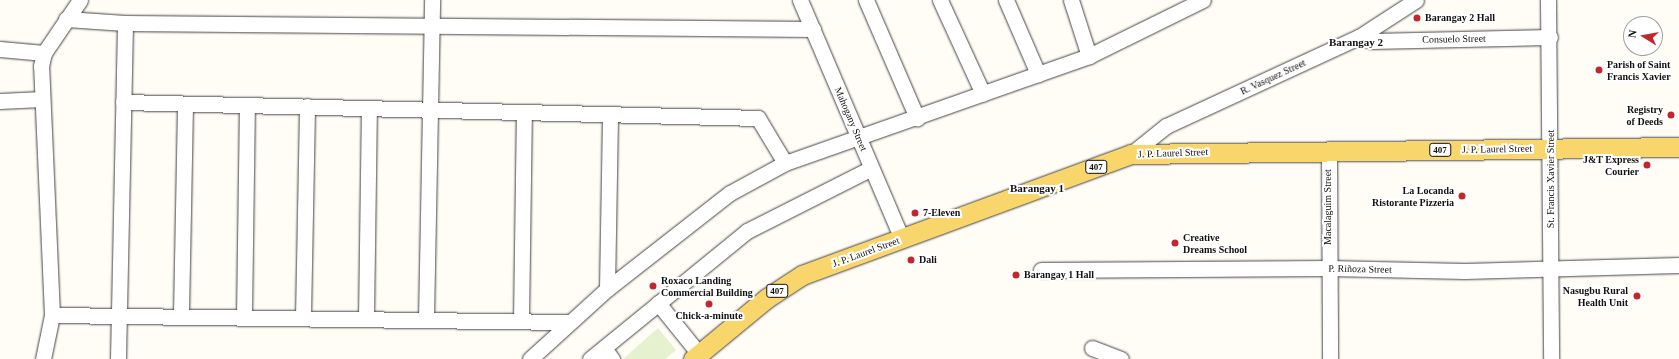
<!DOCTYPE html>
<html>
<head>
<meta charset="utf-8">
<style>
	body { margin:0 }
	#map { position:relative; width:1679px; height:359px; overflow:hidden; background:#fffdf5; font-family:Georgia,serif }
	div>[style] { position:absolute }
	.pitch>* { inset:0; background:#e6f2cf }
	.roads { filter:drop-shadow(0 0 1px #444) drop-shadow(0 0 1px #444) }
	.minor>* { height:15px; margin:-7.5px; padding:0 7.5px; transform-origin:7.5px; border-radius:7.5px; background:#fff }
	.major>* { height:19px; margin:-9.5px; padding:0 9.5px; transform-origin:9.5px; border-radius:9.5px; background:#f9d66b }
	.dots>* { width:11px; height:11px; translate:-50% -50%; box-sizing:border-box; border:2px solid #fff; border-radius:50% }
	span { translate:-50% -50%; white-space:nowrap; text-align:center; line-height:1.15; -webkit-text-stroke:4px #fff; paint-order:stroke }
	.shield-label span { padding:1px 3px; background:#fff; border:1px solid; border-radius:3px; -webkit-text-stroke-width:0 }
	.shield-label { font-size:9px; color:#111; font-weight:700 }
	.poi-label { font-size:10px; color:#111; font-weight:700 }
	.left { translate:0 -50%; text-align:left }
	.right { translate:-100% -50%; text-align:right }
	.street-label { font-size:10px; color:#111 }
	.neighbourhood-label { font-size:11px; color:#111; font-weight:700 }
	.north { position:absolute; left:1623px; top:16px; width:40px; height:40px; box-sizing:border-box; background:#fff; border:1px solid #a0a0a0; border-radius:50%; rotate:281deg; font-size:11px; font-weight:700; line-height:16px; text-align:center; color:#111 }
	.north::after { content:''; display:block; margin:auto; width:14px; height:18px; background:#c4262e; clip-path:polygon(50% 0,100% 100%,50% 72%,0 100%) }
</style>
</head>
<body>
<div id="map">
	<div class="pitch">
		<i style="clip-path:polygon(658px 328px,676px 350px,665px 359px,623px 359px)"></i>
	</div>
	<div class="roads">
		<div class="minor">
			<i style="left:800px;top:0;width:260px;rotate:66.9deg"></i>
			<i style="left:866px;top:0;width:129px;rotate:66.6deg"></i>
			<i style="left:940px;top:0;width:103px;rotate:65.4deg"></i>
			<i style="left:1006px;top:0;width:81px;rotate:66.6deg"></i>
			<i style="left:1071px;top:0;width:59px;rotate:72.2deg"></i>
			<i style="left:1548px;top:0;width:359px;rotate:89.5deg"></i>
			<i style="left:66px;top:19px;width:59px;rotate:3.9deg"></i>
			<i style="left:125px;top:23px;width:688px;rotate:0.5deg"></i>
			<i style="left:1359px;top:37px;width:14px;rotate:17deg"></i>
			<i style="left:1372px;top:41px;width:178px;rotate:-1.3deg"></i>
			<i style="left:0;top:49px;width:44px;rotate:5.2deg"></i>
			<i style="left:0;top:101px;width:42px;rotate:-2.7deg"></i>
			<i style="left:123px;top:102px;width:635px;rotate:1.44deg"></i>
			<i style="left:758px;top:118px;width:52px;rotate:59deg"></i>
			<i style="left:1329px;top:151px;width:208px;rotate:89.7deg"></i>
			<i style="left:1131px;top:154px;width:45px;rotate:-38.7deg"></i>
			<i style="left:1166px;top:126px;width:213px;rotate:-24.8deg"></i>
			<i style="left:1359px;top:37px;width:68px;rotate:-33deg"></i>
			<i style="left:1041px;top:270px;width:287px;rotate:-0.4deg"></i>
			<i style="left:1328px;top:268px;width:137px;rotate:1.3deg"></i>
			<i style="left:1465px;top:271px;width:214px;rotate:-1.6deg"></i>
			<i style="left:607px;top:289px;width:174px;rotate:-89deg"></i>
			<i style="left:658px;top:303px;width:65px;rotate:51.2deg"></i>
			<i style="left:181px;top:314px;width:210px;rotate:-88.9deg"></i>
			<i style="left:52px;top:315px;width:516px;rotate:0.78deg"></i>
			<i style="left:244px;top:316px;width:211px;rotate:-89.2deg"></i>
			<i style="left:303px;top:317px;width:211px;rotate:-88.9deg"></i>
			<i style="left:366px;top:318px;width:210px;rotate:-89.2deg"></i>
			<i style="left:426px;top:319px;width:319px;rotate:-88.9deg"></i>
			<i style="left:521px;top:321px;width:209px;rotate:-89.2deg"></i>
			<i style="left:604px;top:348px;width:14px;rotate:54deg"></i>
			<i style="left:1092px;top:348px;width:31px;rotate:21deg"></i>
			<i style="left:43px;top:359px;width:45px;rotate:-78.4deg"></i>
			<i style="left:52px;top:315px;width:249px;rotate:-92.5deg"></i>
			<i style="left:41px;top:66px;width:13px;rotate:-77deg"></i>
			<i style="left:44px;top:53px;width:64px;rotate:-55.8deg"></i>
			<i style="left:118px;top:359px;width:336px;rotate:-88.8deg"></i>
			<i style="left:530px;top:359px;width:104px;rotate:-42.3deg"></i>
			<i style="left:607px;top:289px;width:156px;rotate:-38deg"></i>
			<i style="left:730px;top:193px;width:63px;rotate:-28.6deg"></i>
			<i style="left:785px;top:163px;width:322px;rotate:-19.4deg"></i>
			<i style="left:1089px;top:56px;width:127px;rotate:-26.2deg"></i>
			<i style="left:590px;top:359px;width:203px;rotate:-39.2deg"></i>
			<i style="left:747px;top:231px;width:133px;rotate:-26.8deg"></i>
		</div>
		<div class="major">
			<i style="left:693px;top:359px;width:96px;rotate:-39.5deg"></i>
			<i style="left:767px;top:298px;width:42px;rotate:-33.3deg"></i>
			<i style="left:802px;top:275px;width:351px;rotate:-20.2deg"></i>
			<i style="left:1131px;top:154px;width:548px;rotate:-0.73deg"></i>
		</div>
	</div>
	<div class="dots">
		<i style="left:1417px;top:18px;background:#c4262e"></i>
		<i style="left:1599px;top:70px;background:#c4262e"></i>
		<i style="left:1671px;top:115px;background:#c4262e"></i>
		<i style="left:1647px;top:165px;background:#c4262e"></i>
		<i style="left:1462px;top:196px;background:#c4262e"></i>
		<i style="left:915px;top:213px;background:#c4262e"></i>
		<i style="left:1175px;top:243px;background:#c4262e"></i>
		<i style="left:911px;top:260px;background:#c4262e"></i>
		<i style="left:1016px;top:275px;background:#c4262e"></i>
		<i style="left:653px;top:286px;background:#c4262e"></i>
		<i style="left:1637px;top:296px;background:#c4262e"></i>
		<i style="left:709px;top:304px;background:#c4262e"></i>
	</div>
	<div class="shield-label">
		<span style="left:1440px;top:150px">407</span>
		<span style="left:1096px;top:167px">407</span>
		<span style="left:777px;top:291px">407</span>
	</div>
	<div class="poi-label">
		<span class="left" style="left:1425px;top:18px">Barangay 2 Hall</span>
		<span class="left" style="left:1607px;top:70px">Parish of Saint<br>Francis Xavier</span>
		<span class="right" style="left:1663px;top:115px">Registry<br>of Deeds</span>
		<span class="right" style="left:1639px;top:165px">J&amp;T Express<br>Courier</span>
		<span class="right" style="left:1454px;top:196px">La Locanda<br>Ristorante Pizzeria</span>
		<span class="left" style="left:923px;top:213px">7-Eleven</span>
		<span class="left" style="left:1183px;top:243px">Creative<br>Dreams School</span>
		<span class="left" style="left:919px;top:260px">Dali</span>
		<span class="left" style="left:1024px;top:275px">Barangay 1 Hall</span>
		<span class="left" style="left:661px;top:286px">Roxaco Landing<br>Commercial Building</span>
		<span class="right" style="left:1628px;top:296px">Nasugbu Rural<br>Health Unit</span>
		<span style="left:709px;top:316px">Chick-a-minute</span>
	</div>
	<div class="street-label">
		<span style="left:1454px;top:39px;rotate:-1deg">Consuelo Street</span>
		<span style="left:1273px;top:77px;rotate:-25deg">R. Vasquez Street</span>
		<span style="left:851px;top:119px;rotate:67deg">Mahogany Street</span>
		<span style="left:1497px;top:149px;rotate:-1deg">J. P. Laurel Street</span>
		<span style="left:1173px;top:153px;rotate:-2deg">J. P. Laurel Street</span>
		<span style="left:1551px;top:179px;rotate:-90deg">St. Francis Xavier Street</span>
		<span style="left:1328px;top:207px;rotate:-90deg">Macalaguim Street</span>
		<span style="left:866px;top:252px;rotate:-20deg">J. P. Laurel Street</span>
		<span style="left:1360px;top:269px;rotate:1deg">P. Riñoza Street</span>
	</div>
	<div class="neighbourhood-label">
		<span style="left:1356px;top:42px">Barangay 2</span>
		<span style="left:1037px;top:188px">Barangay 1</span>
	</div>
	<div class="north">N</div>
</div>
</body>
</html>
